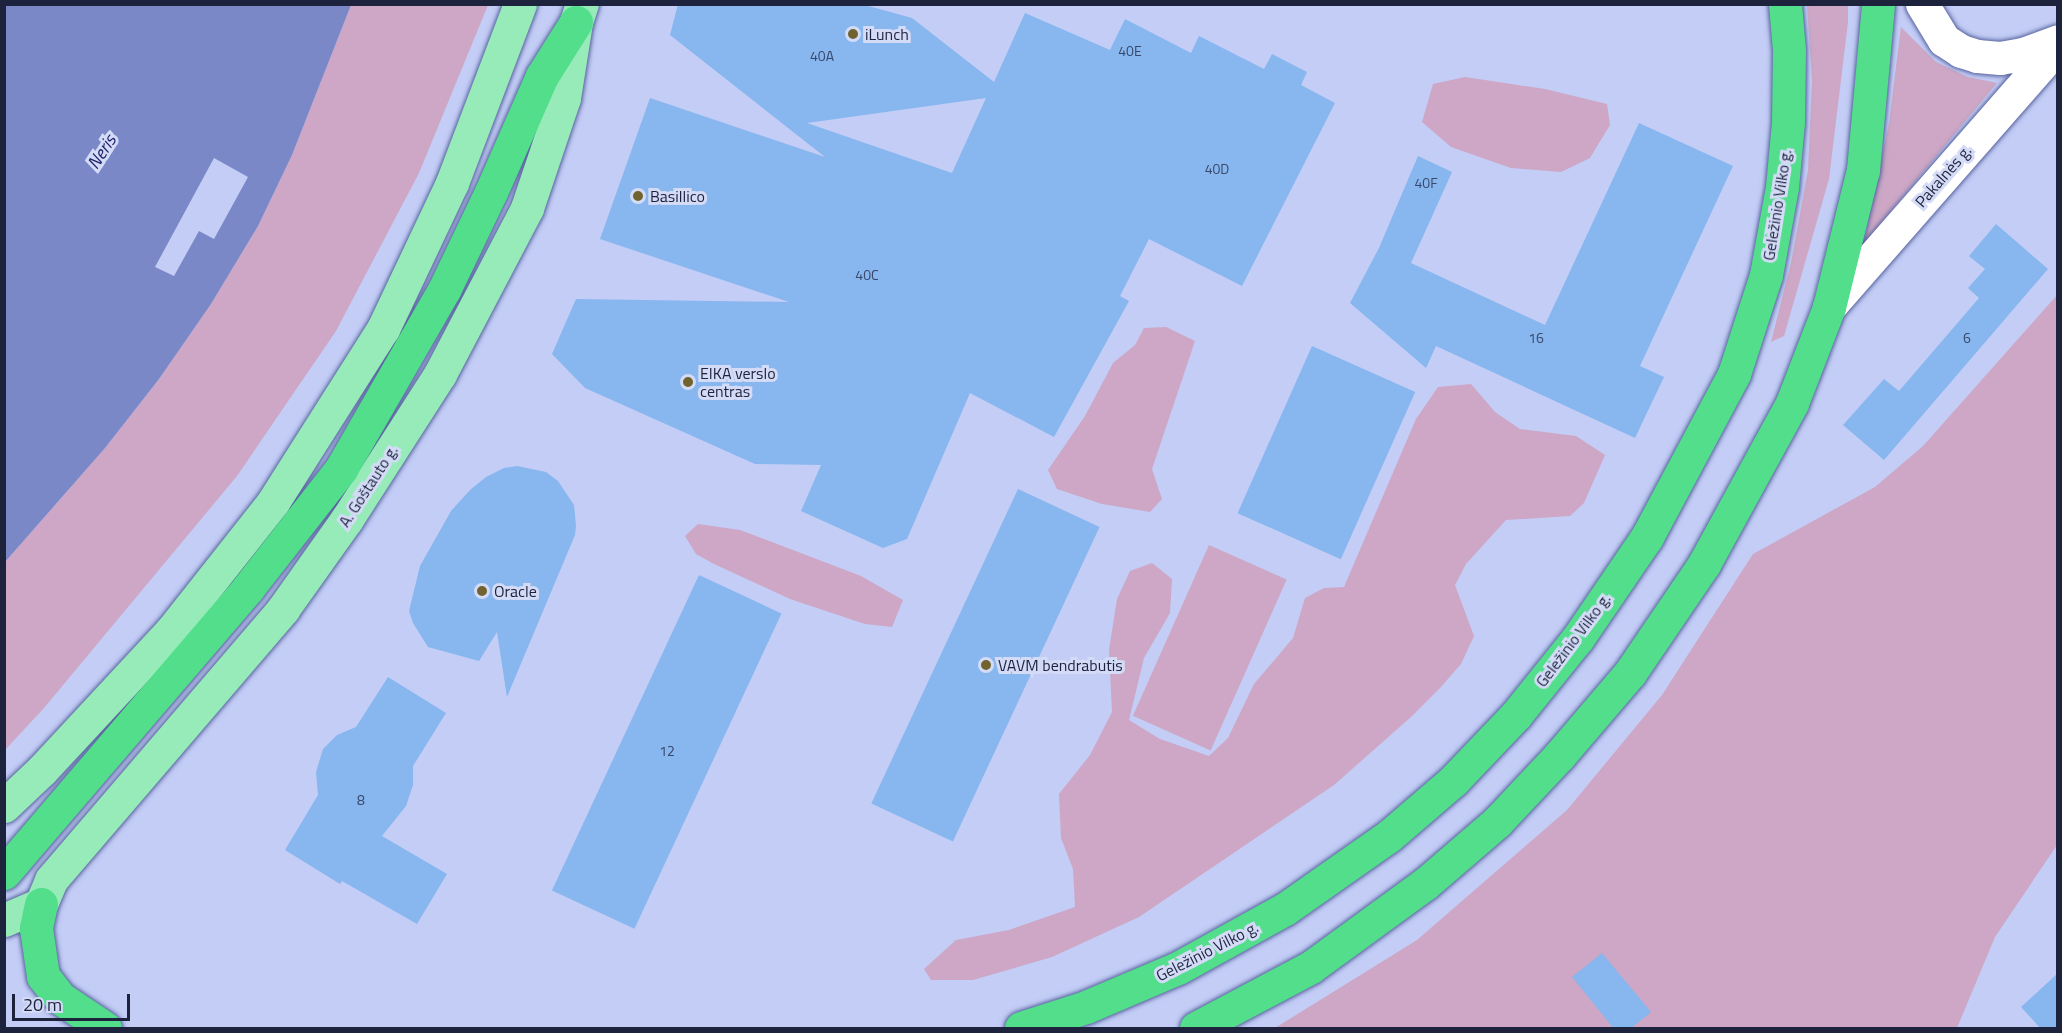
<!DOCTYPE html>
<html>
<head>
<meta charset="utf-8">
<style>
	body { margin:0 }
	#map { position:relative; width:2062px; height:1033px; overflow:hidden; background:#c3cdf6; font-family:"Titillium Web",sans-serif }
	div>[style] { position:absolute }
	.green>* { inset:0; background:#cda7c5; transform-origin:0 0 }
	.water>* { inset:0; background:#7a88c7 }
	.pier>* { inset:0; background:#c3cdf6 }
	.building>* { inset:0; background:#88b6ef; transform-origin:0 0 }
	.roads { filter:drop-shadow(0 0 2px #57639f) drop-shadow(0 0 2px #57639f) }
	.street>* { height:33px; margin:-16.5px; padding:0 16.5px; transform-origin:16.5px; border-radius:16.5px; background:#fff }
	.primary>* { height:33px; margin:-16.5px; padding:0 16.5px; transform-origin:16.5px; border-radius:16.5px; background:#97ebb9 }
	.highway>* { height:33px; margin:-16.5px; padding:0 16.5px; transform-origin:16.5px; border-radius:16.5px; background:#52de8b }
	.dots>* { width:16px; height:16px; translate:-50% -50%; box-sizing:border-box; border:3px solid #d4dbf6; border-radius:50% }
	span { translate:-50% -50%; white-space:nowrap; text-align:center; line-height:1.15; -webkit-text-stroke:6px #d4dbf6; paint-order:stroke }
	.number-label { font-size:14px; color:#38486a }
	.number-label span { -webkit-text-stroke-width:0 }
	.poi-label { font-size:16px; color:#1e233d }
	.left { translate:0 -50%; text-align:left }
	.street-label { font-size:16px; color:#1e233d }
	.water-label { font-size:18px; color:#1d216b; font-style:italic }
	.frame { position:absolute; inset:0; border:6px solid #1e233d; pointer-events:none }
	.scale { position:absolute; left:12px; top:994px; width:118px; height:27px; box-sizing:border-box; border:3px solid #1e233d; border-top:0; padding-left:8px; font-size:18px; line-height:21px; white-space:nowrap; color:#1e233d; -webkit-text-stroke:4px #d4dbf6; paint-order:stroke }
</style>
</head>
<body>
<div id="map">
	<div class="green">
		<i style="clip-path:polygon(351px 5px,488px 5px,419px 173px,336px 331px,237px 476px,44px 708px,5px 750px,5px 562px,105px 448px,159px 379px,211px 304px,258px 226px,292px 155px)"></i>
		<i style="clip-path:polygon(1807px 5px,1848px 5px,1848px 22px,1829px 179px,1784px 336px,1771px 342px,1791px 263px,1808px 170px,1812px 80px)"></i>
		<i style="clip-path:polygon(1901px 27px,1936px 62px,1968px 77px,1997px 83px,1864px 243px,1889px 123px)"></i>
		<i style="clip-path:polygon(1465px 77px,1545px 89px,1607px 104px,1610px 125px,1590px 158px,1561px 172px,1511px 168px,1451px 147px,1422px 122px,1433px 84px)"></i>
		<i style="clip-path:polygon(2057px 295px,2057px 845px,1995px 937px,1957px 1028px,1275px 1028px,1417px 940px,1567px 810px,1662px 695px,1753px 554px,1875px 487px,1923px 446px)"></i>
		<i style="clip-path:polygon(1166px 327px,1195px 341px,1152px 469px,1162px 499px,1150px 512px,1102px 504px,1057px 489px,1048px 470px,1085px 416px,1113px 363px,1135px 345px,1144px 328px)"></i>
		<i style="clip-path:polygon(1471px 384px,1495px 412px,1520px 429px,1576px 436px,1605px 455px,1584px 503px,1570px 516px,1506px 520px,1466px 564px,1455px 585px,1474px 636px,1461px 664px,1440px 688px,1411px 717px,1334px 785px,1139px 917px,1052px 957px,973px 980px,931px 980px,924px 969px,956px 940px,1009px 930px,1075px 907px,1073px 869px,1061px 838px,1059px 794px,1090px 755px,1112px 712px,1109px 650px,1117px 599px,1130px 571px,1152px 563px,1172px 579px,1170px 613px,1144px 658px,1129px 720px,1160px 739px,1209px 756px,1228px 738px,1254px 684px,1293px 638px,1305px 598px,1324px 588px,1344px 587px,1416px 419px,1438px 387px)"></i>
		<i style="clip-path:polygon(698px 524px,740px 530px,861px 576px,903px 600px,892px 627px,865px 624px,790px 599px,714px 564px,696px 554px,685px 536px)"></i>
		<i style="left:1209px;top:545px;width:85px;height:187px;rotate:24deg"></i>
	</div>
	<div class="water">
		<i style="clip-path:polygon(5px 5px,351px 5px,292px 155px,258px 226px,211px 304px,159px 379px,105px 448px,5px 562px)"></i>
	</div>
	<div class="pier">
		<i style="clip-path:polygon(214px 158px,248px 177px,214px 239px,199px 231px,174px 276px,155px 267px)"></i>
	</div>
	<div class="building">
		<i style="clip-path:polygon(evenodd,678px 4px,861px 4px,912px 18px,994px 82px,1025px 13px,1110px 50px,1125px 19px,1191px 53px,1199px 36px,1264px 69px,1272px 54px,1307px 72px,1301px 85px,1335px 103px,1242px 286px,1149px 239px,1120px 296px,1129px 301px,1054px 437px,970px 393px,907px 539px,883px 548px,801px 511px,821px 465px,755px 464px,585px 388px,552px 354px,576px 299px,789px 302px,600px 239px,650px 98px,825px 157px,670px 35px,678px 4px,986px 98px,952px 173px,807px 123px,986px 98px)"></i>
		<i style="clip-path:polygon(1639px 123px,1733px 166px,1640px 366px,1664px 377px,1635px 438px,1436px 346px,1426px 368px,1350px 303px,1379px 248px,1418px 156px,1452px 172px,1411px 263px,1545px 325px)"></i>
		<i style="clip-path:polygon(1996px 224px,2048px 269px,1884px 460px,1843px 425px,1884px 379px,1899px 391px,1979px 298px,1968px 288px,1985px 269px,1969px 256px)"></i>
		<i style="left:1312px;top:346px;width:113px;height:183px;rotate:24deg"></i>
		<i style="clip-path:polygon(517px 466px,546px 472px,558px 481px,574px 505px,576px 526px,575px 535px,507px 697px,497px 632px,479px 661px,428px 647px,413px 623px,409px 611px,420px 566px,451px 511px,470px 490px,486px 477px,504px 468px)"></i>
		<i style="left:1018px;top:489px;width:90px;height:347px;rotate:25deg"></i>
		<i style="left:699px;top:575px;width:91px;height:348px;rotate:25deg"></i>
		<i style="clip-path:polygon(388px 677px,446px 713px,413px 766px,413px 785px,406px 806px,382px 836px,447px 874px,417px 924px,342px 881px,340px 884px,285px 850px,318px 795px,316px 772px,323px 749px,337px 735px,356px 727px)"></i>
		<i style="clip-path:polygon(1602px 953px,1651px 1012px,1630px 1029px,1614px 1029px,1572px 977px)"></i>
		<i style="clip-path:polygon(2058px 973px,2058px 1029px,2041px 1029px,2021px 1007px)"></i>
	</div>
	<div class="roads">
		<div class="street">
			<i style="left:1922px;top:4px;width:42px;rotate:58.6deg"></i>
			<i style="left:1944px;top:40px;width:20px;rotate:33deg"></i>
			<i style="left:1961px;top:51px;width:17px;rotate:17deg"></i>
			<i style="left:1977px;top:56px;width:23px;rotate:5deg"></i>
			<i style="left:2000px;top:58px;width:23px;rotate:-10deg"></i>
			<i style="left:2023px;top:54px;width:37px;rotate:-20deg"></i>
			<i style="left:1829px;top:307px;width:348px;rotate:-48.8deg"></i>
		</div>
		<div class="primary">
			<i style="left:4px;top:806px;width:52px;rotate:-43.5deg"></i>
			<i style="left:42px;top:770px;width:191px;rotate:-47.1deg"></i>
			<i style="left:172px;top:630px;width:163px;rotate:-51.7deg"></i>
			<i style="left:273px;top:502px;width:205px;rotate:-57.6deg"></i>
			<i style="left:383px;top:329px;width:161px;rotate:-64.7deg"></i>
			<i style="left:452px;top:183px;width:191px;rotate:-69.2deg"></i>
			<i style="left:4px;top:920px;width:40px;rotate:-23.4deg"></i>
			<i style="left:41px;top:904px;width:26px;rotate:-67deg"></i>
			<i style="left:51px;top:880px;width:357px;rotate:-49.4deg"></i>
			<i style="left:283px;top:609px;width:110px;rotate:-54.6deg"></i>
			<i style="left:347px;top:519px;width:172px;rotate:-57.3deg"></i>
			<i style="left:440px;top:374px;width:187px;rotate:-62.3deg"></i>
			<i style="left:527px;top:208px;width:116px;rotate:-71.4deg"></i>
			<i style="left:564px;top:98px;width:77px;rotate:-81deg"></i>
			<i style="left:576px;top:22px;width:19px;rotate:-72deg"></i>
		</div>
		<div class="highway">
			<i style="left:4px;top:873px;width:375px;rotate:-49.4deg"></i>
			<i style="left:248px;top:588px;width:151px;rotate:-52deg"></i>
			<i style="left:341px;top:469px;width:207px;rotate:-60.1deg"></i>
			<i style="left:444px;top:290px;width:109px;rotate:-64.4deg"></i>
			<i style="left:491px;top:192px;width:127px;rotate:-66.3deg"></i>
			<i style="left:542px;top:76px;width:64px;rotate:-57.8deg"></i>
			<i style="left:41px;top:904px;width:25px;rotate:102deg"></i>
			<i style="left:36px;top:928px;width:49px;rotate:81.7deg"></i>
			<i style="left:43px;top:976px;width:28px;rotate:52deg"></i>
			<i style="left:60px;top:998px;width:54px;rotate:33.7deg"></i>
			<i style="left:1021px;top:1028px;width:68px;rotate:-17.9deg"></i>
			<i style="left:1086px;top:1007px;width:100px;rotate:-23deg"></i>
			<i style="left:1178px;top:968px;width:122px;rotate:-28.9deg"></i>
			<i style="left:1285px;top:909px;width:127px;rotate:-35.1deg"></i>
			<i style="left:1389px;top:836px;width:84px;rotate:-40.7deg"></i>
			<i style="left:1453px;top:781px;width:91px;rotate:-46.3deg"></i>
			<i style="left:1516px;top:715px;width:99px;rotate:-51.2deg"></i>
			<i style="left:1578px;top:638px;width:122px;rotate:-55.7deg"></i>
			<i style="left:1647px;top:537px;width:185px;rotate:-61.9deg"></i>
			<i style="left:1734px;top:374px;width:104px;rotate:-72.1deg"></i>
			<i style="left:1766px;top:275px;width:89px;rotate:-79.7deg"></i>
			<i style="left:1782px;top:187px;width:65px;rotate:-84.7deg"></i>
			<i style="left:1788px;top:122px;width:72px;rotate:-89.2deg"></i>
			<i style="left:1789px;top:50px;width:46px;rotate:-95deg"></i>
			<i style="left:1196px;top:1028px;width:130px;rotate:-27.9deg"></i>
			<i style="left:1311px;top:967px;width:141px;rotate:-36.1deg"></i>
			<i style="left:1425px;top:884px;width:95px;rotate:-40.7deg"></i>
			<i style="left:1497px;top:822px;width:92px;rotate:-46.8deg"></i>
			<i style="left:1560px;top:755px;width:108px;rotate:-49.5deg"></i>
			<i style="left:1630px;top:673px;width:132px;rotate:-55.8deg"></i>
			<i style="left:1704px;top:564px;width:183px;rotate:-61.3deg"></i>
			<i style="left:1792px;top:403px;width:103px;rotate:-68.9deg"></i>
			<i style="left:1829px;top:307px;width:141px;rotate:-76.1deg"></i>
			<i style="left:1863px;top:170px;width:167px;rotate:-84.8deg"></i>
		</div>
	</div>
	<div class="dots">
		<i style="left:853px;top:34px;background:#716330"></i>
		<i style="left:638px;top:196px;background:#716330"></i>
		<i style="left:688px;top:382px;background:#716330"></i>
		<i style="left:482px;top:591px;background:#716330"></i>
		<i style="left:986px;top:665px;background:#716330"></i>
	</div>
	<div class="number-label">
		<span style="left:1130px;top:51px">40E</span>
		<span style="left:822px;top:56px">40A</span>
		<span style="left:1217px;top:169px">40D</span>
		<span style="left:1426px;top:183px">40F</span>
		<span style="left:867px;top:275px">40C</span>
		<span style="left:1536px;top:338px">16</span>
		<span style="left:1967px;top:338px">6</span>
		<span style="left:667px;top:751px">12</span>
		<span style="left:361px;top:800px">8</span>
	</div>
	<div class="poi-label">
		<span class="left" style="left:865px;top:34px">iLunch</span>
		<span class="left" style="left:650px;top:196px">Basillico</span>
		<span class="left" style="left:700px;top:382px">EIKA verslo<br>centras</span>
		<span class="left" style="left:494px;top:591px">Oracle</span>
		<span class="left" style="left:998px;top:665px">VAVM bendrabutis</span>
	</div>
	<div class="street-label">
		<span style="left:1943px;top:176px;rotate:-49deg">Pakalnės g.</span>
		<span style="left:1777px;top:205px;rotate:-81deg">Geležinio Vilko g.</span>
		<span style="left:368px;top:486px;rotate:-57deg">A. Goštauto g.</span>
		<span style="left:1573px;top:640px;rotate:-53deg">Geležinio Vilko g.</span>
		<span style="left:1207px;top:951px;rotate:-27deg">Geležinio Vilko g.</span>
	</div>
	<div class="water-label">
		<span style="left:102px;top:152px;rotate:-57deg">Neris</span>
	</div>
	<div class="frame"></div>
	<div class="scale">20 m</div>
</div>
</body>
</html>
